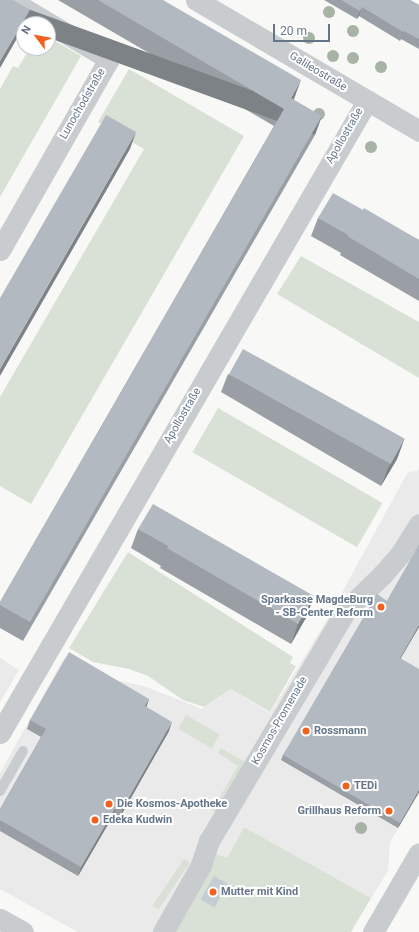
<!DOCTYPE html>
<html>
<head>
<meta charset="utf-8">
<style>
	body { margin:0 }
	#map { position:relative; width:419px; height:932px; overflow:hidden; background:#f8f9f6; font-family:Roboto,sans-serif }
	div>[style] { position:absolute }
	.built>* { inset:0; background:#e9eae9 }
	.green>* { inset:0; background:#d9e1d6; transform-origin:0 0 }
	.water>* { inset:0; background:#c4cdd3; transform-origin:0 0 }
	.lane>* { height:10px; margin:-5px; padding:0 5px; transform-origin:5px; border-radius:5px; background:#c8cccf }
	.street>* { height:21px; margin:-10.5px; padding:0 10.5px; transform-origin:10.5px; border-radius:10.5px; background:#c8cccf }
	.trees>* { width:12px; height:12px; margin:-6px; border-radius:50%; background:#a7b3a4 }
	.wall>* { inset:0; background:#999fa5 }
	.shaded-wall>* { inset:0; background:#7d8286; transform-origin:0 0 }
	.building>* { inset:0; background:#b2b9c0; transform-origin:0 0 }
	.dots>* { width:11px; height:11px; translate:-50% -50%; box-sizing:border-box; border:2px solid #fff; border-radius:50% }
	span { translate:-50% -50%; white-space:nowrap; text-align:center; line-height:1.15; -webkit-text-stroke:4px #fff; paint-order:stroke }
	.street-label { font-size:11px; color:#657689 }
	.poi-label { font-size:11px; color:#657689; font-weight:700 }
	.right { translate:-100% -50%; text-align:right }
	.left { translate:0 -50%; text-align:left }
	.north { position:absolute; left:16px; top:16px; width:40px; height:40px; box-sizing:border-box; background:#fff; border:1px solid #c1c8d0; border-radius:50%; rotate:302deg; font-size:11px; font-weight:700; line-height:16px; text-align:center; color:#657689 }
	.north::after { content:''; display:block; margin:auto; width:14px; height:18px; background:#f0611e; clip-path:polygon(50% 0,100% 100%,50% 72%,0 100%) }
	.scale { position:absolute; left:273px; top:24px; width:57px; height:18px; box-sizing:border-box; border:2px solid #657689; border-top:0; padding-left:5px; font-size:12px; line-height:14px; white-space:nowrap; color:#657689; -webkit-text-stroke:3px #fff; paint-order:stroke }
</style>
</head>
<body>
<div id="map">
	<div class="built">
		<i style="clip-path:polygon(419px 468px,419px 794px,390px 842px,388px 871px,371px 898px,244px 827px,227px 858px,218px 854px,172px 932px,78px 932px,0 889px,0 773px,64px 658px,101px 677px,144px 686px,202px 709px,231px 689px,270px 713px,328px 618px,408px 472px,417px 471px)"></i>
		<i style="clip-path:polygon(0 658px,19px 670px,0 702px)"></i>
	</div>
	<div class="green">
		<i style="clip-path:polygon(48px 37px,81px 56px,0 197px,0 89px,13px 66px,18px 68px,30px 48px,48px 48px)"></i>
		<i style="clip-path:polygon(129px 69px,244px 136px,31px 504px,0 486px,0 397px,144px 149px,98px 122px)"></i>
		<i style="clip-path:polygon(301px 256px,419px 322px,419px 378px,277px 294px)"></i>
		<i style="left:218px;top:408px;width:190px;height:51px;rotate:30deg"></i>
		<i style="clip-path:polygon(128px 552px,293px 657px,290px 663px,296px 666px,270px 712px,231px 689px,204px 707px,183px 700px,148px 676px,129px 669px,93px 662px,69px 648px)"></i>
		<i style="left:186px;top:715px;width:39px;height:16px;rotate:30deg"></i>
		<i style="clip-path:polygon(221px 748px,249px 764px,218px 814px,212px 810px,238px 766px,218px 753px)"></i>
		<i style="clip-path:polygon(244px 827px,371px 898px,351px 932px,172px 932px,217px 854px,227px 858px)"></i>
		<i style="left:184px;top:859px;width:7px;height:56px;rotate:34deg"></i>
	</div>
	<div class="water">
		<i style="left:214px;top:876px;width:16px;height:27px;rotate:30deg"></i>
	</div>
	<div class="lane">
		<i style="left:0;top:791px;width:46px;rotate:-60.1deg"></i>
	</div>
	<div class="street">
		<i style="left:196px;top:0;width:259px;rotate:30.4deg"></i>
		<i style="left:0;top:250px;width:220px;rotate:-60.3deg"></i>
		<i style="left:109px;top:59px;width:115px;rotate:-149.2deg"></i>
		<i style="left:0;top:733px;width:731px;rotate:-59.86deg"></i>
		<i style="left:0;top:919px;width:26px;rotate:29deg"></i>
		<i style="left:163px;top:932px;width:77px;rotate:-60.4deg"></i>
		<i style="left:201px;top:865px;width:25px;rotate:-72deg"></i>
		<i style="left:209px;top:841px;width:269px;rotate:-59.3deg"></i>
		<i style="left:346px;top:610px;width:50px;rotate:-44.2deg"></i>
		<i style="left:382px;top:575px;width:29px;rotate:-49deg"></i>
		<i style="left:401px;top:553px;width:34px;rotate:-58deg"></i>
		<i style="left:373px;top:932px;width:91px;rotate:-59.8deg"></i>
	</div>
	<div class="trees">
		<i style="left:329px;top:12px"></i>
		<i style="left:353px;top:31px"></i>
		<i style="left:309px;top:38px"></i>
		<i style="left:333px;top:56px"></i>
		<i style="left:353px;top:58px"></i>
		<i style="left:381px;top:67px"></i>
		<i style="left:319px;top:114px"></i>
		<i style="left:371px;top:147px"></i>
		<i style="left:361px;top:828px"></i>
	</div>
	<div class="wall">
		<i style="clip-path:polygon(58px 0,163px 0,294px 100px,315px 135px,23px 641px,0 628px,0 602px,274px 126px)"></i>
		<i style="clip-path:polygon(324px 0,410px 0,419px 5px,419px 49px,401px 39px,400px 41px,359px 16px,357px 19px)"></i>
		<i style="clip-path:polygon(363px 210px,419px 240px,419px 301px,340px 255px,341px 253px,311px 236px,318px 218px)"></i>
		<i style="clip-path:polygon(228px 374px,404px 440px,397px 459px,381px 486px,221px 392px)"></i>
		<i style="clip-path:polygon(138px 529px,307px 616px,291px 644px,160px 568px,161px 566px,131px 548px)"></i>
		<i style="clip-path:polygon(419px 545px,419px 627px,401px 658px,419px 792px,398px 828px,281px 760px,283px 755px,387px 601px)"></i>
		<i style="clip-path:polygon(149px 699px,146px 707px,169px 731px,120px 817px,114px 814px,78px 876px,0 831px,0 809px,41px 737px,27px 729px,30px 720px)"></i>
	</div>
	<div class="shaded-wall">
		<i style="clip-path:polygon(362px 7px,359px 16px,357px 19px,360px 11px)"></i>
		<i style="clip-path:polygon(30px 10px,25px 24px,24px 24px,23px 28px,0 68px,0 61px)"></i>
		<i style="clip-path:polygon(301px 80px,294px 99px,284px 117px,291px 98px)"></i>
		<i style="left:322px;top:116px;width:20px;height:584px;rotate:110deg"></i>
		<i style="clip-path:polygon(136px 132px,130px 149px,0 376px,0 369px)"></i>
		<i style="clip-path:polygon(404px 440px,397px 459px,381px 486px,388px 468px)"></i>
		<i style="clip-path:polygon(314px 596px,307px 616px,291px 644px,298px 624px)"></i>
		<i style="clip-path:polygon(419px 625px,419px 627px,398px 662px,400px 658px)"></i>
		<i style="clip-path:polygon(149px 699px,146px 708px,145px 706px)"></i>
		<i style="clip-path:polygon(172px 722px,169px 731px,120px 817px,123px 808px)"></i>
		<i style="clip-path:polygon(419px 790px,419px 792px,398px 828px,400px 823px)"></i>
		<i style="clip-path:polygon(117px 805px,114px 814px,78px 876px,81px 867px)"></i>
	</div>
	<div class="building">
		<i style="clip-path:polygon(0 0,13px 0,30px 10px,0 61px)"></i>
		<i style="clip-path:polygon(98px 0,163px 0,301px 80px,291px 98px,322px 116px,30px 622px,0 605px,0 602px,284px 109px)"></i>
		<i style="clip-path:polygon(341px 0,410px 0,419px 5px,419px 39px,404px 31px,403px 32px,362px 7px,360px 11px)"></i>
		<i style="clip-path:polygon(106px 115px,136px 132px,0 369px,0 298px)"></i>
		<i style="clip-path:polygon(333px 193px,363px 210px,364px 208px,419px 240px,419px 279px,347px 236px,348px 235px,318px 218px)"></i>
		<i style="left:243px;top:349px;width:185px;height:29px;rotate:29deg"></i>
		<i style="clip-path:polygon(153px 504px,314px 596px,298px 624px,167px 548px,168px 546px,138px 529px)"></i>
		<i style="clip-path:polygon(419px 545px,419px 625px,400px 658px,419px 669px,419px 790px,400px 823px,283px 755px,377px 594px,387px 601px)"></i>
		<i style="clip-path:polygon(69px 652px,149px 699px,145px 706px,172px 722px,123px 808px,117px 805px,81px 867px,0 820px,0 809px,46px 729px,30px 720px)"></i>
	</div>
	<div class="dots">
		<i style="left:381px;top:607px;background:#f0611e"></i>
		<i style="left:306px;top:731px;background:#f0611e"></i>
		<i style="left:346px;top:786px;background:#f0611e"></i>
		<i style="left:109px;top:804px;background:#f0611e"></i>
		<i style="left:389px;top:811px;background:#f0611e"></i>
		<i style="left:95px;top:820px;background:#f0611e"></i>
		<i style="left:213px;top:892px;background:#f0611e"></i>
	</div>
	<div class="street-label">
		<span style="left:318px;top:72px;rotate:31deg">Galileostraße</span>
		<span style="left:83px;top:104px;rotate:-60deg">Lunochodstraße</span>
		<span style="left:345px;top:136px;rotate:-60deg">Apollostraße</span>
		<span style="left:183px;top:416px;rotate:-60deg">Apollostraße</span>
		<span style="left:280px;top:721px;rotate:-60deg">Kosmos-Promenade</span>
	</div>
	<div class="poi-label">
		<span class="right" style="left:373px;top:607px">Sparkasse MagdeBurg<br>- SB-Center Reform</span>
		<span class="left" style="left:314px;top:731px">Rossmann</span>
		<span class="left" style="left:354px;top:786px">TEDi</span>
		<span class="left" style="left:117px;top:804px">Die Kosmos-Apotheke</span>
		<span class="right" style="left:381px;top:811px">Grillhaus Reform</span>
		<span class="left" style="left:103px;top:820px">Edeka Kudwin</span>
		<span class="left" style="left:221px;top:892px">Mutter mit Kind</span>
	</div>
	<div class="north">N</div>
	<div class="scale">20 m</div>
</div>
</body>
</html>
